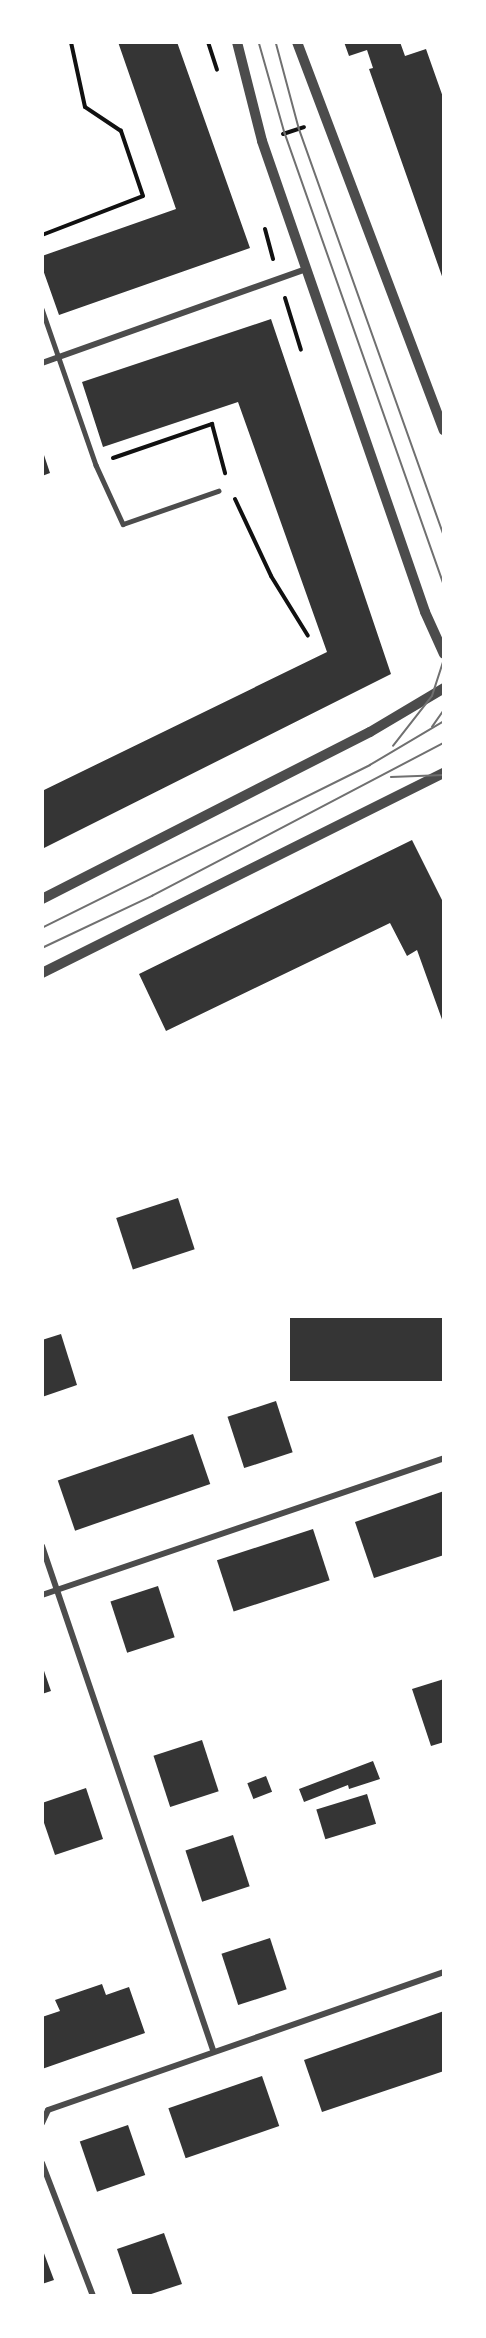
<!DOCTYPE html>
<html>
<head>
<meta charset="utf-8">
<style>
	body { margin:0 }
	#map { position:relative; width:486px; height:2338px; overflow:hidden; background:#fff; font-family:"Space Grotesk",sans-serif }
	div>[style] { position:absolute }
	.building>* { inset:0; background:#353535; transform-origin:0 0 }
	.path>* { height:4px; margin:-2px; padding:0 2px; transform-origin:2px; border-radius:2px; background:#111 }
	.service>* { height:4.5px; margin:-2.25px; padding:0 2.25px; transform-origin:2.25px; border-radius:2.25px; background:#4c4c4c }
	.minor>* { height:6px; margin:-3px; padding:0 3px; transform-origin:3px; border-radius:3px; background:#4c4c4c }
	.tertiary>* { height:10px; margin:-5px; padding:0 5px; transform-origin:5px; border-radius:5px; background:#4c4c4c }
	.tram>* { height:1.5px; margin:-0.75px; padding:0 0.75px; transform-origin:0.75px; border-radius:0.75px; background:#707070 }
	span { translate:-50% -50%; white-space:nowrap; text-align:center; line-height:1.15; -webkit-text-stroke:4.5px #fff; paint-order:stroke }
	.frame { position:absolute; inset:0; border:44px solid #fff; pointer-events:none }
</style>
</head>
<body>
<div id="map">
	<div class="building">
		<i style="clip-path:polygon(118px 42px,177px 42px,250px 248px,59px 315px,42px 267px,42px 256px,176px 209px)"></i>
		<i style="clip-path:polygon(344px 42px,400px 42px,405px 56px,426px 49px,444px 100px,444px 282px,369px 69px,373px 68px,367px 50px,349px 56px)"></i>
		<i style="clip-path:polygon(271px 319px,391px 674px,42px 849px,42px 791px,327px 652px,238px 402px,103px 447px,82px 382px)"></i>
		<i style="clip-path:polygon(42px 449px,50px 473px,42px 476px)"></i>
		<i style="clip-path:polygon(412px 840px,444px 904px,444px 1025px,417px 950px,407px 956px,390px 923px,166px 1031px,139px 974px)"></i>
		<i style="left:178px;top:1198px;width:54px;height:65px;rotate:72deg"></i>
		<i style="left:444px;top:1318px;width:63px;height:154px;rotate:90deg"></i>
		<i style="clip-path:polygon(61px 1334px,77px 1385px,42px 1397px,42px 1340px)"></i>
		<i style="left:276px;top:1401px;width:54px;height:51px;rotate:72deg"></i>
		<i style="left:193px;top:1434px;width:53px;height:143px;rotate:71deg"></i>
		<i style="clip-path:polygon(444px 1491px,444px 1555px,374px 1578px,355px 1522px)"></i>
		<i style="left:313px;top:1529px;width:54px;height:101px;rotate:72deg"></i>
		<i style="left:158px;top:1586px;width:54px;height:50px;rotate:72deg"></i>
		<i style="clip-path:polygon(42px 1665px,51px 1691px,42px 1694px)"></i>
		<i style="clip-path:polygon(444px 1679px,444px 1742px,431px 1746px,412px 1689px)"></i>
		<i style="left:202px;top:1740px;width:54px;height:51px;rotate:72deg"></i>
		<i style="clip-path:polygon(373px 1761px,380px 1779px,349px 1789px,348px 1785px,304px 1802px,299px 1789px)"></i>
		<i style="left:266px;top:1776px;width:17px;height:20px;rotate:69deg"></i>
		<i style="clip-path:polygon(86px 1788px,103px 1839px,55px 1855px,42px 1817px,42px 1803px)"></i>
		<i style="left:367px;top:1794px;width:31px;height:53px;rotate:73deg"></i>
		<i style="left:233px;top:1835px;width:54px;height:50px;rotate:72deg"></i>
		<i style="left:270px;top:1938px;width:54px;height:51px;rotate:72deg"></i>
		<i style="clip-path:polygon(102px 1984px,106px 1995px,129px 1987px,145px 2033px,42px 2069px,42px 2017px,60px 2011px,55px 2000px)"></i>
		<i style="clip-path:polygon(444px 2011px,444px 2071px,322px 2112px,304px 2060px)"></i>
		<i style="left:262px;top:2076px;width:53px;height:99px;rotate:71deg"></i>
		<i style="left:128px;top:2125px;width:53px;height:51px;rotate:71deg"></i>
		<i style="clip-path:polygon(164px 2233px,182px 2284px,145px 2296px,133px 2296px,117px 2249px)"></i>
		<i style="clip-path:polygon(42px 2248px,54px 2280px,42px 2284px)"></i>
	</div>
	<div class="path">
		<i style="left:208px;top:42px;width:29px;rotate:72deg"></i>
		<i style="left:283px;top:134px;width:22px;rotate:-18deg"></i>
		<i style="left:265px;top:229px;width:31px;rotate:75deg"></i>
		<i style="left:42px;top:235px;width:108px;rotate:-21.1deg"></i>
		<i style="left:143px;top:196px;width:69px;rotate:-108.7deg"></i>
		<i style="left:121px;top:131px;width:43px;rotate:-146.3deg"></i>
		<i style="left:85px;top:107px;width:66px;rotate:-102.2deg"></i>
		<i style="left:285px;top:298px;width:54px;rotate:72.9deg"></i>
		<i style="left:113px;top:458px;width:105px;rotate:-19deg"></i>
		<i style="left:212px;top:424px;width:51px;rotate:75.1deg"></i>
		<i style="left:235px;top:499px;width:85px;rotate:64.9deg"></i>
		<i style="left:271px;top:576px;width:70px;rotate:58.3deg"></i>
	</div>
	<div class="service">
		<i style="left:42px;top:309px;width:165px;rotate:70.9deg"></i>
		<i style="left:96px;top:465px;width:65px;rotate:65.4deg"></i>
		<i style="left:123px;top:524px;width:101px;rotate:-19.2deg"></i>
	</div>
	<div class="minor">
		<i style="left:42px;top:363px;width:280px;rotate:-19.6deg"></i>
		<i style="left:42px;top:1546px;width:532px;rotate:71.26deg"></i>
		<i style="left:42px;top:1595px;width:425px;rotate:-18.8deg"></i>
		<i style="left:42px;top:2123px;width:14px;rotate:-65deg"></i>
		<i style="left:48px;top:2110px;width:419px;rotate:-19.2deg"></i>
		<i style="left:42px;top:2163px;width:142px;rotate:69deg"></i>
	</div>
	<div class="tertiary">
		<i style="left:237px;top:42px;width:102px;rotate:75.8deg"></i>
		<i style="left:262px;top:141px;width:498px;rotate:70.9deg"></i>
		<i style="left:425px;top:612px;width:46px;rotate:65.7deg"></i>
		<i style="left:297px;top:42px;width:415px;rotate:69.3deg"></i>
		<i style="left:42px;top:899px;width:368px;rotate:-27deg"></i>
		<i style="left:370px;top:732px;width:86px;rotate:-30.7deg"></i>
		<i style="left:42px;top:973px;width:449px;rotate:-26.5deg"></i>
	</div>
	<div class="tram">
		<i style="left:259px;top:42px;width:95px;rotate:74.1deg"></i>
		<i style="left:285px;top:133px;width:478px;rotate:70.6deg"></i>
		<i style="left:276px;top:42px;width:89px;rotate:75deg"></i>
		<i style="left:299px;top:128px;width:432px;rotate:70.4deg"></i>
		<i style="left:432px;top:727px;width:21px;rotate:-55deg"></i>
		<i style="left:393px;top:746px;width:63px;rotate:-52deg"></i>
		<i style="left:432px;top:696px;width:38px;rotate:-72deg"></i>
		<i style="left:391px;top:777px;width:53px;rotate:-2.2deg"></i>
		<i style="left:42px;top:928px;width:366px;rotate:-26.4deg"></i>
		<i style="left:370px;top:765px;width:86px;rotate:-30.7deg"></i>
		<i style="left:42px;top:948px;width:122px;rotate:-25.3deg"></i>
		<i style="left:152px;top:896px;width:330px;rotate:-27.7deg"></i>
	</div>
	<div class="frame"></div>
</div>
</body>
</html>
